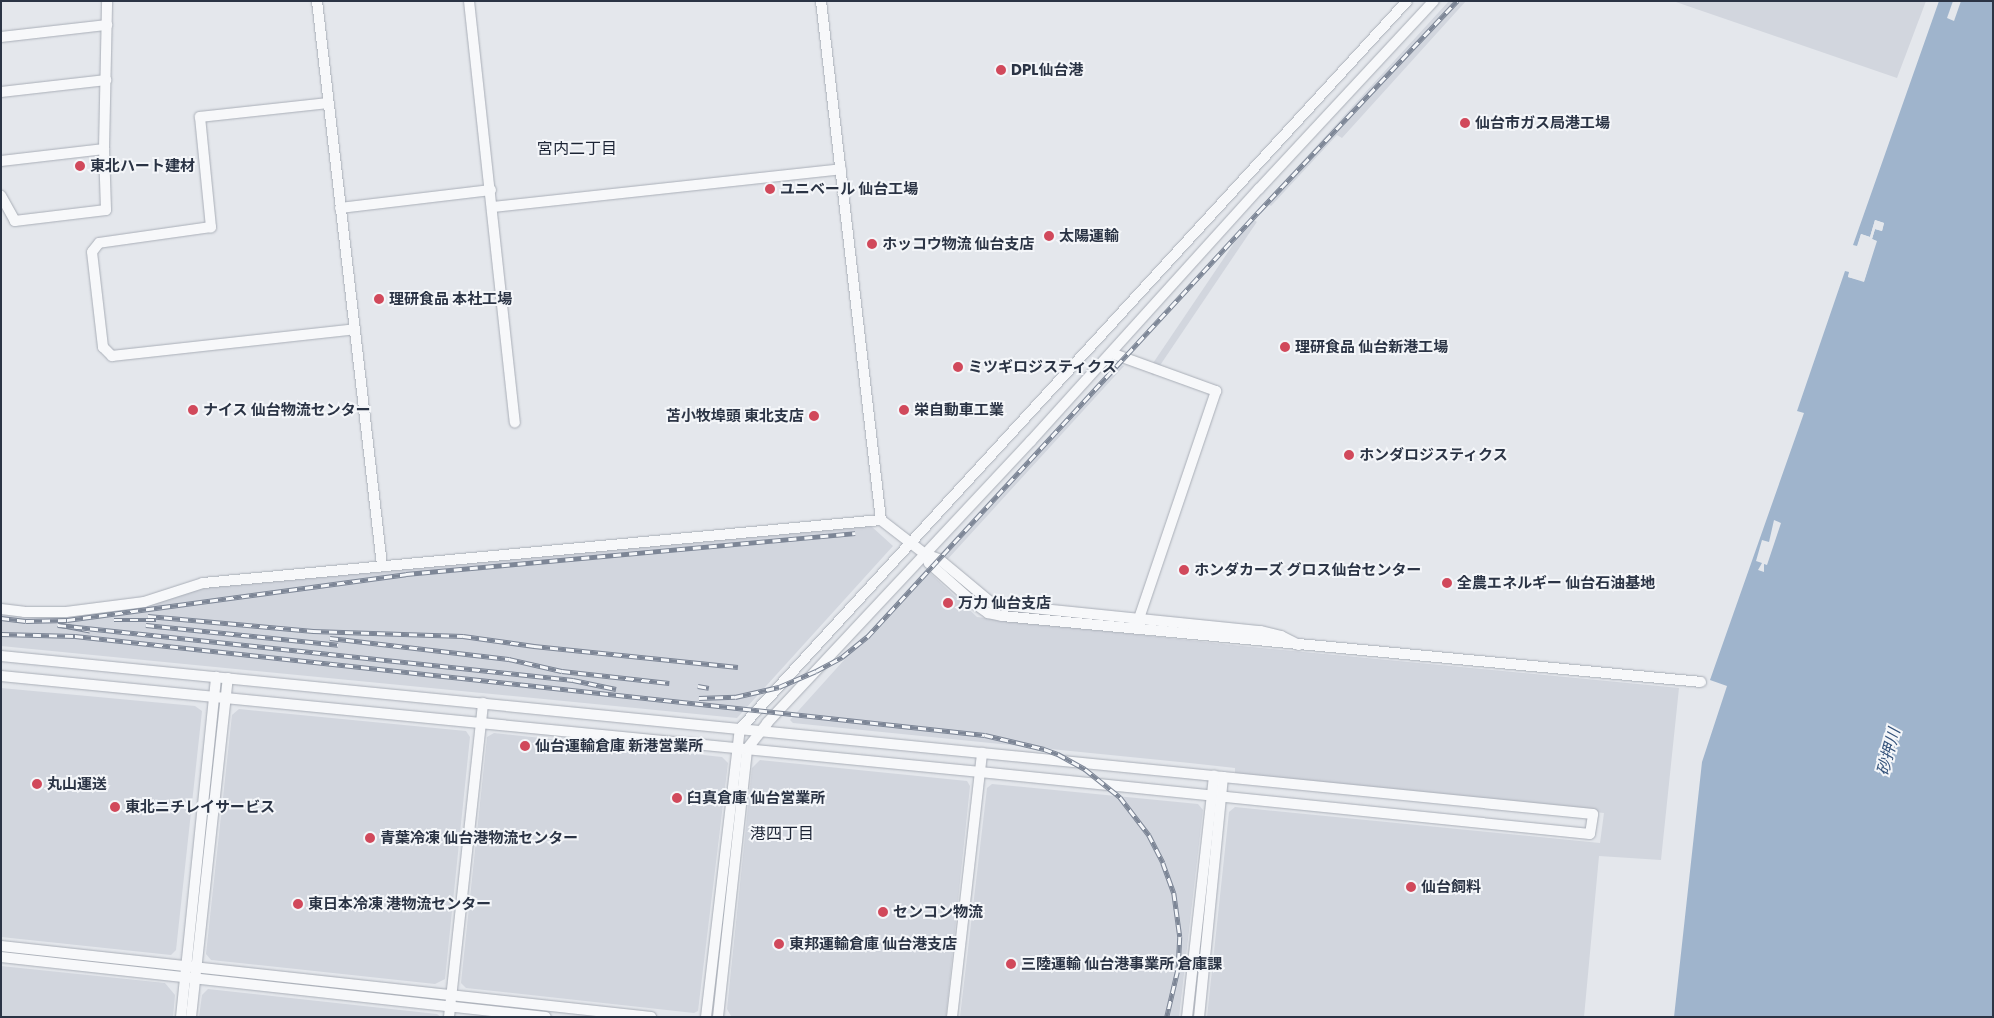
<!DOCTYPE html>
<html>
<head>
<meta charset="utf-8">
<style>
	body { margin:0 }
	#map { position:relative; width:1994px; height:1018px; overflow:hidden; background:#e4e7ec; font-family:Poppins,"Noto Sans JP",sans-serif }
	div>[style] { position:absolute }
	.built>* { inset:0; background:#d2d6de; transform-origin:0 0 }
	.water>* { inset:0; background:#9fb4cc }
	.pier>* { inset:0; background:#e4e7ec }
	.roads { filter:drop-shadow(0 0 1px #a9aeb7) drop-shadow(0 0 1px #a9aeb7) }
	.minor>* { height:10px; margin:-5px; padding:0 5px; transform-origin:5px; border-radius:5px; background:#f7f8fa }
	.rail>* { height:4.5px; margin-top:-2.25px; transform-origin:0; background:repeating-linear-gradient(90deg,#f4f6f9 0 8px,#7d8696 0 16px); box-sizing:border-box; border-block:1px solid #7d8696 }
	.dots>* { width:14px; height:14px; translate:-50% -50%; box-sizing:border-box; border:2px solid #f4f6f9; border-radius:50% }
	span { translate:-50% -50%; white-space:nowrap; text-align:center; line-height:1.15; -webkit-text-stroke:4px #f4f6f9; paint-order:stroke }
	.poi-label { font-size:15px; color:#2b3445; font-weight:700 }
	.left { translate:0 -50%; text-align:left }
	.right { translate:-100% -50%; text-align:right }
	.neighbourhood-label { font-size:16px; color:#1d2536 }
	.water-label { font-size:16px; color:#34527a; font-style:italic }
	.frame { position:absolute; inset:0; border:2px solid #2b3445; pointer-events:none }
</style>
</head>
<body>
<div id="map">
	<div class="built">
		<i style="clip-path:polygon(1449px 1px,1466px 1px,1342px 138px,1337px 135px,1271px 206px,1265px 202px)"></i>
		<i style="clip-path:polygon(1673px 1px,1926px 1px,1897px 78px)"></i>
		<i style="left:1251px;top:218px;width:7px;height:185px;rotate:34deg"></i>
		<i style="clip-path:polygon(1117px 363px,1124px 366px,946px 561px,939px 555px)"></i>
		<i style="clip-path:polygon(871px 526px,893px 546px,737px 718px,1px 646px,1px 613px,47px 617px,201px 587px)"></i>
		<i style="clip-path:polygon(926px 569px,977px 617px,1242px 646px,1679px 688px,1661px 860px,1599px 856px,1584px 1017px,1207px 1017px,1229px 812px,1235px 807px,1600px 843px,1604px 813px,1235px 774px,1235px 768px,1190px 763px,793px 723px,790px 720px)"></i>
		<i style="clip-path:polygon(1px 688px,195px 706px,202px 711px,176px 950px,171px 955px,1px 937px)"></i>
		<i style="clip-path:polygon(239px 709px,466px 731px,470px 737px,445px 979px,435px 984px,211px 960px,206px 954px,232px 715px)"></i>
		<i style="clip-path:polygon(494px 733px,722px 757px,728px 763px,698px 1011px,694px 1013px,466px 988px,461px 983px,487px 737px)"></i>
		<i style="clip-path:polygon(760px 760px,967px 781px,970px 786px,946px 1017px,731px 1016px,727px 1009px,752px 768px)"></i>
		<i style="clip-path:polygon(992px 784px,1198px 804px,1203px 810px,1179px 1017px,960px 1017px,987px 788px)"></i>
		<i style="clip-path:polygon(1px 966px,165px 983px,175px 995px,173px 1017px,1px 1017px)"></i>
		<i style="clip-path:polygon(208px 989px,437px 1014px,441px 1017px,199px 1017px,202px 995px)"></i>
	</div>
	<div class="water">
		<i style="clip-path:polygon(1939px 1px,1993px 1px,1993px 1017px,1674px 1017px,1702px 762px,1727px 686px,1710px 680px,1804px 413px,1797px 411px,1845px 271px,1849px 272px,1848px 277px,1864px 281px,1876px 241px,1872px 239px,1875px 229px,1882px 231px,1884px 223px,1875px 220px,1870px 237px,1861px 234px,1857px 246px,1853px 245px)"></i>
	</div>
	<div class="pier">
		<i style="clip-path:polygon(1953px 1px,1961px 1px,1954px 21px,1947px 18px)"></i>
		<i style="clip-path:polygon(1875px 220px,1884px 223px,1882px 231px,1875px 229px,1872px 239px,1877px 241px,1864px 282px,1848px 277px,1850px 270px,1851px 275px,1863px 279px,1874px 242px,1863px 237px,1859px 248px,1857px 249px,1861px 234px,1870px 237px)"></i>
		<i style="clip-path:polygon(1774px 520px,1781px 523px,1767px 565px,1764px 564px,1764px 572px,1758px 570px,1762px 563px,1756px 561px,1762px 540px,1769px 542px)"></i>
	</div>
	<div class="roads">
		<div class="minor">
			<i style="left:317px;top:1px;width:568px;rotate:83.43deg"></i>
			<i style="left:469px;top:1px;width:424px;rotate:83.8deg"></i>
			<i style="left:821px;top:1px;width:522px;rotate:83.41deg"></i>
			<i style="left:881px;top:520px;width:56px;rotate:37.7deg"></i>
			<i style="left:925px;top:554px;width:15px;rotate:20deg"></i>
			<i style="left:939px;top:559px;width:70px;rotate:39.8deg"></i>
			<i style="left:993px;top:604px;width:269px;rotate:5.8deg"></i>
			<i style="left:1261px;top:631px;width:21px;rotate:14deg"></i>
			<i style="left:1281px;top:636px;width:20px;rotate:27deg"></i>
			<i style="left:1px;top:37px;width:107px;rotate:-6.5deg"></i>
			<i style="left:1px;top:92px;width:106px;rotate:-6.5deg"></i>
			<i style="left:328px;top:103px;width:129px;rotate:173.8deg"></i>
			<i style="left:200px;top:117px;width:111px;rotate:84.3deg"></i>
			<i style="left:211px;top:227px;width:113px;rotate:171.9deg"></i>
			<i style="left:99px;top:243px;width:11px;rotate:128deg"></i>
			<i style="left:92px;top:252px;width:96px;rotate:83.4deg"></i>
			<i style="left:103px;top:347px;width:13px;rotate:45deg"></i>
			<i style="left:112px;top:356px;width:244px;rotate:-6.3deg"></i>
			<i style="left:104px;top:149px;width:148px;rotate:-88.8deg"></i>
			<i style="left:1px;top:161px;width:104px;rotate:-6.6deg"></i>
			<i style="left:104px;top:149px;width:61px;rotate:88.1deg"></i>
			<i style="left:106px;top:210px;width:92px;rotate:173.1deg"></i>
			<i style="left:15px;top:221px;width:29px;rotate:-119deg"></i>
			<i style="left:493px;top:207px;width:350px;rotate:-6.2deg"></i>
			<i style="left:340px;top:208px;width:152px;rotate:-6.8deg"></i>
			<i style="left:1111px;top:353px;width:112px;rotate:19.9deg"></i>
			<i style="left:1216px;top:391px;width:247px;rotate:108.7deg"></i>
			<i style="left:925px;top:554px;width:10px;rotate:66deg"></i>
			<i style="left:929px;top:563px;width:62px;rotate:41.7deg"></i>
			<i style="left:975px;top:604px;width:16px;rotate:35deg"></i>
			<i style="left:988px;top:613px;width:14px;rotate:12deg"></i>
			<i style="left:1002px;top:616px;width:702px;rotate:5.39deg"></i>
			<i style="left:1px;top:609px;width:23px;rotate:7deg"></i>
			<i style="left:24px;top:612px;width:42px"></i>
			<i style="left:66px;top:612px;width:79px;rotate:-7.3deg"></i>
			<i style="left:144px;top:602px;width:62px;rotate:-17.9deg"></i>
			<i style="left:203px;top:583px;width:681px;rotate:-5.31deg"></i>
			<i style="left:1px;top:656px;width:1228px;rotate:5.65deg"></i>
			<i style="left:1223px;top:777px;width:241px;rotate:95.7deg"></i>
			<i style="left:1px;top:676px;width:984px;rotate:5.6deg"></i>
			<i style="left:980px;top:772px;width:613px;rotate:5.8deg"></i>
			<i style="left:1590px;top:834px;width:20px;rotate:-81deg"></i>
			<i style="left:1593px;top:814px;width:372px;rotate:-174.3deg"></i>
			<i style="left:1px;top:946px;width:654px;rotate:6.23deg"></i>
			<i style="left:1px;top:957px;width:548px;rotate:6.28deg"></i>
			<i style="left:181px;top:1017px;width:342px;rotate:-84.1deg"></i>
			<i style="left:191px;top:1017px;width:341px;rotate:-83.8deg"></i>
			<i style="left:449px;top:1017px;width:316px;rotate:-83.8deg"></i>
			<i style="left:706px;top:1017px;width:290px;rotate:-83.3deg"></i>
			<i style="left:740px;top:729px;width:987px;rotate:-47.5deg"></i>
			<i style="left:718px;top:1017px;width:270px;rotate:-83.8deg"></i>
			<i style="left:747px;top:749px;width:33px;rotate:-52deg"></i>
			<i style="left:767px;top:723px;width:386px;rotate:-46.9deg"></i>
			<i style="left:1031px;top:441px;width:340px;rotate:-47.9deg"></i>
			<i style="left:1259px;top:189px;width:257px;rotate:-47.1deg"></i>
			<i style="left:952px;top:1017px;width:266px;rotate:-83.5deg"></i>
			<i style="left:1187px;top:1017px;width:243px;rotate:-83.6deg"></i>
		</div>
	</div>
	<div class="rail">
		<i style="left:148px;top:616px;width:166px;rotate:5.2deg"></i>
		<i style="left:313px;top:631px;width:150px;rotate:1.9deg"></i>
		<i style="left:463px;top:636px;width:72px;rotate:8deg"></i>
		<i style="left:534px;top:646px;width:205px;rotate:5.9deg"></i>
		<i style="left:1px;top:618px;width:25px;rotate:7deg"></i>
		<i style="left:26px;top:621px;width:41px;rotate:-1.4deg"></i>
		<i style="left:67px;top:620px;width:342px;rotate:-7.7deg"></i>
		<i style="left:406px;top:574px;width:451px;rotate:-5.2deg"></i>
		<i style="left:114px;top:620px;width:42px"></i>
		<i style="left:146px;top:625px;width:193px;rotate:5.9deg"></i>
		<i style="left:90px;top:631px;width:33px;rotate:-169deg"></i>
		<i style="left:58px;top:625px;width:518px;rotate:6.1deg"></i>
		<i style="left:573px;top:680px;width:44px;rotate:11.8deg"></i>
		<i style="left:1px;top:634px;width:74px;rotate:1.5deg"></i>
		<i style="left:75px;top:636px;width:915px;rotate:6.21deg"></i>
		<i style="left:985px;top:735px;width:61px;rotate:13.3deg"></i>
		<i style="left:1044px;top:749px;width:15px;rotate:20deg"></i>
		<i style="left:1058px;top:754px;width:31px;rotate:29deg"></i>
		<i style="left:1085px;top:769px;width:45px;rotate:38.7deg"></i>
		<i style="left:1120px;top:797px;width:48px;rotate:52.7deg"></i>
		<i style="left:1149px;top:835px;width:31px;rotate:63deg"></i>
		<i style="left:1163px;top:863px;width:32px;rotate:70deg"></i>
		<i style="left:1174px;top:893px;width:44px;rotate:82.2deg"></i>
		<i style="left:1180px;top:937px;width:33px;rotate:93deg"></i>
		<i style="left:1178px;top:970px;width:48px;rotate:103.2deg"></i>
		<i style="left:330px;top:638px;width:180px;rotate:6.7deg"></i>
		<i style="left:509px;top:659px;width:54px;rotate:12.8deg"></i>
		<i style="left:562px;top:671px;width:108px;rotate:6.4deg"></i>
		<i style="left:698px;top:686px;width:11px;rotate:10deg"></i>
		<i style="left:699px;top:698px;width:36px;rotate:-2deg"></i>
		<i style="left:735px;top:697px;width:45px;rotate:-12.8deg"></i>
		<i style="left:779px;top:687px;width:40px;rotate:-23.4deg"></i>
		<i style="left:816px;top:671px;width:30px;rotate:-28deg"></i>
		<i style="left:842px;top:657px;width:32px;rotate:-39deg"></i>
		<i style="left:867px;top:637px;width:579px;rotate:-47.38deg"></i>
		<i style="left:1259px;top:211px;width:289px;rotate:-46.7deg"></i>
	</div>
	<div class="dots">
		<i style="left:1001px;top:70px;background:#d1495b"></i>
		<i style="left:1465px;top:123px;background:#d1495b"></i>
		<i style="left:80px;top:166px;background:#d1495b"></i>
		<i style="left:770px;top:189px;background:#d1495b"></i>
		<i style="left:1049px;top:236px;background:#d1495b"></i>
		<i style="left:872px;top:244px;background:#d1495b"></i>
		<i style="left:379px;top:299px;background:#d1495b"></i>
		<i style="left:1285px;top:347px;background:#d1495b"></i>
		<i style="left:958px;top:367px;background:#d1495b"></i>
		<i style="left:193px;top:410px;background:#d1495b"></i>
		<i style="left:904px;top:410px;background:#d1495b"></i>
		<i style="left:814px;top:416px;background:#d1495b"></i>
		<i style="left:1349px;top:455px;background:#d1495b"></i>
		<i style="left:1184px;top:570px;background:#d1495b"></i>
		<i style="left:1447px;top:583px;background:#d1495b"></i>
		<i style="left:948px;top:603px;background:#d1495b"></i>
		<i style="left:525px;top:746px;background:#d1495b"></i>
		<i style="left:37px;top:784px;background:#d1495b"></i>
		<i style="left:677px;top:798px;background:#d1495b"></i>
		<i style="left:115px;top:807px;background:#d1495b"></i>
		<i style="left:370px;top:838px;background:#d1495b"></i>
		<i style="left:1411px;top:887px;background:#d1495b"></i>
		<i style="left:298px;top:904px;background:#d1495b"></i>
		<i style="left:883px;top:912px;background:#d1495b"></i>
		<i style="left:779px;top:944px;background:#d1495b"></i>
		<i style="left:1011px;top:964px;background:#d1495b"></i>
	</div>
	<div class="poi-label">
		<span class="left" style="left:1011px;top:70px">DPL仙台港</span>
		<span class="left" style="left:1475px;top:123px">仙台市ガス局港工場</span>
		<span class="left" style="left:90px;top:166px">東北ハート建材</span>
		<span class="left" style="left:780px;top:189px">ユニベール 仙台工場</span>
		<span class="left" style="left:1059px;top:236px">太陽運輸</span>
		<span class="left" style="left:882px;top:244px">ホッコウ物流 仙台支店</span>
		<span class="left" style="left:389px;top:299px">理研食品 本社工場</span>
		<span class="left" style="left:1295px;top:347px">理研食品 仙台新港工場</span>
		<span class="left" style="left:968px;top:367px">ミツギロジスティクス</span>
		<span class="left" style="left:203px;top:410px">ナイス 仙台物流センター</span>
		<span class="left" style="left:914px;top:410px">栄自動車工業</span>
		<span class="right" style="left:804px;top:416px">苫小牧埠頭 東北支店</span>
		<span class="left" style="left:1359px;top:455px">ホンダロジスティクス</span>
		<span class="left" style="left:1194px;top:570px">ホンダカーズ グロス仙台センター</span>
		<span class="left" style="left:1457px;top:583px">全農エネルギー 仙台石油基地</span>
		<span class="left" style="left:958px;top:603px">万力 仙台支店</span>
		<span class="left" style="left:535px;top:746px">仙台運輸倉庫 新港営業所</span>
		<span class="left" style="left:47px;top:784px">丸山運送</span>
		<span class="left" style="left:687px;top:798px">臼真倉庫 仙台営業所</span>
		<span class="left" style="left:125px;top:807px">東北ニチレイサービス</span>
		<span class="left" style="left:380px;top:838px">青葉冷凍 仙台港物流センター</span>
		<span class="left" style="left:1421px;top:887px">仙台飼料</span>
		<span class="left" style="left:308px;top:904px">東日本冷凍 港物流センター</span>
		<span class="left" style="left:893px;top:912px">センコン物流</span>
		<span class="left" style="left:789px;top:944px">東邦運輸倉庫 仙台港支店</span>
		<span class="left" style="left:1021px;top:964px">三陸運輸 仙台港事業所 倉庫課</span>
	</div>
	<div class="neighbourhood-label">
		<span style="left:577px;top:149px">宮内二丁目</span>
		<span style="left:782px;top:834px">港四丁目</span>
	</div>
	<div class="water-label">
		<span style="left:1889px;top:752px;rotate:-75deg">砂押川</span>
	</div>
	<div class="frame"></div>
</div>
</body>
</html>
